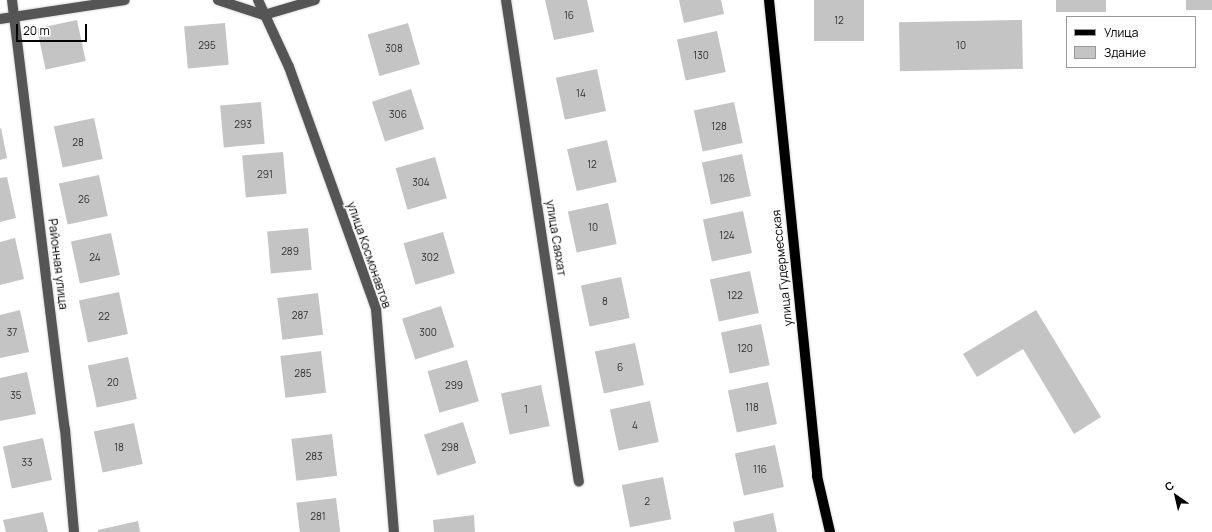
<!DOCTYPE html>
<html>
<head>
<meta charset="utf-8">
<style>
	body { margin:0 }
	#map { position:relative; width:1212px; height:532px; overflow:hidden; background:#fff; font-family:Manrope,sans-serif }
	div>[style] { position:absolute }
	.building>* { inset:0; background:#c4c4c4; transform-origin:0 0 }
	.roads { filter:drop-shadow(0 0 1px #dbdbdb) drop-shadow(0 0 1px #dbdbdb) }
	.minor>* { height:10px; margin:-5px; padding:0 5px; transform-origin:5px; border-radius:5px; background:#555 }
	.major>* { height:10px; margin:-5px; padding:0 5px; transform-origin:5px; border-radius:5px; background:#000 }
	span { translate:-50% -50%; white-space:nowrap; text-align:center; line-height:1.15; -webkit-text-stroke:3px #fff; paint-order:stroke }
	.number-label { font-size:10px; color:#313131 }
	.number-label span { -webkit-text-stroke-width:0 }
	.street-label { font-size:12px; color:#000 }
	.legend { position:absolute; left:1066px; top:16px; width:130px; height:52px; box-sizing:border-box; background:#fff; border:1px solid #999; margin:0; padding:5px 7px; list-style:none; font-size:12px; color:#000 }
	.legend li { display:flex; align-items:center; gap:8px; height:20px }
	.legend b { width:20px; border:1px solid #999 }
	.north { position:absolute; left:1156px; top:476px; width:40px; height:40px; -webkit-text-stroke:3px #fff; paint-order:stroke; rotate:326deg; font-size:11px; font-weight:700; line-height:16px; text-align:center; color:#000 }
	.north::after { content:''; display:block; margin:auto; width:14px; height:18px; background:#000; clip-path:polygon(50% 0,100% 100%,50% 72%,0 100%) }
	.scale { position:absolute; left:16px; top:24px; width:71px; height:18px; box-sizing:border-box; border:2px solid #000; border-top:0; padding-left:5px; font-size:12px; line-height:14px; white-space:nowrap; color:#000; -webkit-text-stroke:3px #fff; paint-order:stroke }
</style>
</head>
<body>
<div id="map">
	<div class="building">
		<i style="clip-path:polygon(545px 0,587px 0,594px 32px,554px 40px)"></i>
		<i style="clip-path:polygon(679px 0,721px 0,724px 14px,684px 23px)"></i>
		<i style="left:814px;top:0;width:50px;height:41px"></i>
		<i style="left:1056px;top:0;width:50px;height:12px"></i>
		<i style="left:1186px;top:0;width:26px;height:10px"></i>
		<i style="left:77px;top:20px;width:42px;height:41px;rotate:78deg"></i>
		<i style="left:1022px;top:20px;width:49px;height:123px;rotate:89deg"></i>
		<i style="left:225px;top:23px;width:42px;height:41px;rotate:85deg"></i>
		<i style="left:408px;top:23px;width:43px;height:42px;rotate:74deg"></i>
		<i style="left:717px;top:31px;width:42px;height:41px;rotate:78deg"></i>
		<i style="left:597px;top:69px;width:43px;height:42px;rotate:78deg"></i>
		<i style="left:411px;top:89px;width:42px;height:41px;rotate:72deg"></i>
		<i style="left:261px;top:102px;width:42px;height:41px;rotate:85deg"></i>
		<i style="left:734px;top:102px;width:42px;height:41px;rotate:78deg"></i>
		<i style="left:94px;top:118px;width:42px;height:41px;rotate:78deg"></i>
		<i style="clip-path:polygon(1px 128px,7px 158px,0 160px,0 129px)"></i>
		<i style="left:607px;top:140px;width:43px;height:41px;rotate:77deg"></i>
		<i style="left:283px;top:152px;width:42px;height:41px;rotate:85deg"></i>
		<i style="left:742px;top:154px;width:43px;height:41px;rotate:78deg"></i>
		<i style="left:435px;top:157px;width:43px;height:41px;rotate:74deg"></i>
		<i style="left:99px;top:175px;width:42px;height:41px;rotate:78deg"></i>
		<i style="clip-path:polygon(7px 177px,16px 218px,0 222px,0 178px)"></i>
		<i style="left:608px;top:203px;width:42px;height:41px;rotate:78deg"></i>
		<i style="left:743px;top:211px;width:43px;height:41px;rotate:78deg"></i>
		<i style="left:308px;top:228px;width:42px;height:41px;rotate:85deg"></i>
		<i style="left:443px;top:232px;width:43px;height:41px;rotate:74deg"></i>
		<i style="left:111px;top:233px;width:43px;height:41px;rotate:78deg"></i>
		<i style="clip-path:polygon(15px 238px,24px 279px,0 285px,0 242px)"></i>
		<i style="left:750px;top:271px;width:43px;height:41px;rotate:78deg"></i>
		<i style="left:621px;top:277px;width:42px;height:41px;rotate:78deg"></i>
		<i style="left:119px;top:292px;width:43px;height:41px;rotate:78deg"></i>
		<i style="left:318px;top:293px;width:42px;height:41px;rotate:83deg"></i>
		<i style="left:441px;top:306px;width:43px;height:41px;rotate:72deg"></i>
		<i style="clip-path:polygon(20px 310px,29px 352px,0 358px,0 315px)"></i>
		<i style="clip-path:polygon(1036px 310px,1101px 417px,1074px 434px,1023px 349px,977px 377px,963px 354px)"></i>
		<i style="left:761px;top:324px;width:42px;height:41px;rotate:78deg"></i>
		<i style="left:635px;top:343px;width:43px;height:41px;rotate:78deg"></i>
		<i style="left:321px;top:351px;width:42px;height:41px;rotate:83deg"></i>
		<i style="left:128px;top:357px;width:43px;height:41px;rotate:78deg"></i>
		<i style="left:467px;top:360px;width:43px;height:41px;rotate:74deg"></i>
		<i style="clip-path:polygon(27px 372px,36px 414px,0 421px,0 378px)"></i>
		<i style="left:768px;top:382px;width:43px;height:41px;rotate:78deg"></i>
		<i style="left:541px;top:385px;width:42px;height:41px;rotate:78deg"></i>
		<i style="left:650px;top:401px;width:42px;height:41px;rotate:78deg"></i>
		<i style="left:463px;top:422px;width:43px;height:41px;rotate:72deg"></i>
		<i style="left:134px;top:423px;width:42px;height:41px;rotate:78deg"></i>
		<i style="left:332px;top:434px;width:42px;height:41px;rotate:83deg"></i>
		<i style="left:43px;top:438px;width:43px;height:41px;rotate:78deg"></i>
		<i style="left:775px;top:445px;width:43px;height:41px;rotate:78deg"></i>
		<i style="left:663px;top:477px;width:43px;height:42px;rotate:79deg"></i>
		<i style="left:336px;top:498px;width:34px;height:40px;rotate:83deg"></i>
		<i style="clip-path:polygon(43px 512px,48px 532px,6px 532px,3px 520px)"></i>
		<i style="clip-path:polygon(773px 513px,777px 532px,735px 532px,733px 522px)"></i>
		<i style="clip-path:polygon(474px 515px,475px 532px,434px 532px,433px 520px)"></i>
		<i style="clip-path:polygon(138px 521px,140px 532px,98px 532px,98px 530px)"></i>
	</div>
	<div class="roads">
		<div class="minor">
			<i style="left:12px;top:0;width:432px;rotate:83deg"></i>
			<i style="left:65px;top:429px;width:103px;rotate:85deg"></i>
			<i style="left:218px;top:0;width:48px;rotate:18.1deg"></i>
			<i style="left:264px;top:15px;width:53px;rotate:-16.4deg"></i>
			<i style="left:258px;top:0;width:74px;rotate:65.2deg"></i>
			<i style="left:289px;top:67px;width:257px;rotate:70.2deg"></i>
			<i style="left:376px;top:309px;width:224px;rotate:85.4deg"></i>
			<i style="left:506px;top:0;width:487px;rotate:81.4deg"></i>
			<i style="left:0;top:19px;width:126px;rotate:-8.6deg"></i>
		</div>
		<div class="major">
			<i style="left:769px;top:0;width:478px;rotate:84.2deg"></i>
			<i style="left:817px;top:476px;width:57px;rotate:76.9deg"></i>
		</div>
	</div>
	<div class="number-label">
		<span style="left:569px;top:16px">16</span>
		<span style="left:839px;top:21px">12</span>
		<span style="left:207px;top:46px">295</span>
		<span style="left:961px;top:46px">10</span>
		<span style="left:394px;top:49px">308</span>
		<span style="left:701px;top:56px">130</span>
		<span style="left:581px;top:94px">14</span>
		<span style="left:398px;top:115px">306</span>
		<span style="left:243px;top:125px">293</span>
		<span style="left:719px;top:127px">128</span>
		<span style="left:78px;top:143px">28</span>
		<span style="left:592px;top:165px">12</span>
		<span style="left:265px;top:175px">291</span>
		<span style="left:727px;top:179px">126</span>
		<span style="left:421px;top:183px">304</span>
		<span style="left:84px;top:200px">26</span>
		<span style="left:593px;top:228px">10</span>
		<span style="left:727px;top:236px">124</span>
		<span style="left:290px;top:252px">289</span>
		<span style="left:95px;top:258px">24</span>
		<span style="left:430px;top:258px">302</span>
		<span style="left:735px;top:296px">122</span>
		<span style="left:605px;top:302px">8</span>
		<span style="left:300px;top:316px">287</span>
		<span style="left:104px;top:317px">22</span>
		<span style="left:12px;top:333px">37</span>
		<span style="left:428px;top:333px">300</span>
		<span style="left:745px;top:349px">120</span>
		<span style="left:620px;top:368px">6</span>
		<span style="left:303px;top:374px">285</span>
		<span style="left:113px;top:383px">20</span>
		<span style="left:454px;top:386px">299</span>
		<span style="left:16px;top:396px">35</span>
		<span style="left:752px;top:408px">118</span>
		<span style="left:526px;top:410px">1</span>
		<span style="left:635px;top:426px">4</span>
		<span style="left:119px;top:448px">18</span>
		<span style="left:450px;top:448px">298</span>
		<span style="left:314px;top:457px">283</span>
		<span style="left:27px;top:463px">33</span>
		<span style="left:760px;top:470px">116</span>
		<span style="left:647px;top:502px">2</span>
		<span style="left:318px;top:517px">281</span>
	</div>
	<div class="street-label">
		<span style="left:556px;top:238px;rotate:81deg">улица Саяхат</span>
		<span style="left:369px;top:255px;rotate:71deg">улица Космонавтов</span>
		<span style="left:58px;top:264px;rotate:83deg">Районная улица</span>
		<span style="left:782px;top:268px;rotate:-96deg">улица Гудермесская</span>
	</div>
	<ul class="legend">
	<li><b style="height:5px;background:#000"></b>Улица</li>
	<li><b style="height:11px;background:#c4c4c4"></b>Здание</li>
	</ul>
	<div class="north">С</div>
	<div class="scale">20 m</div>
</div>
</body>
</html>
